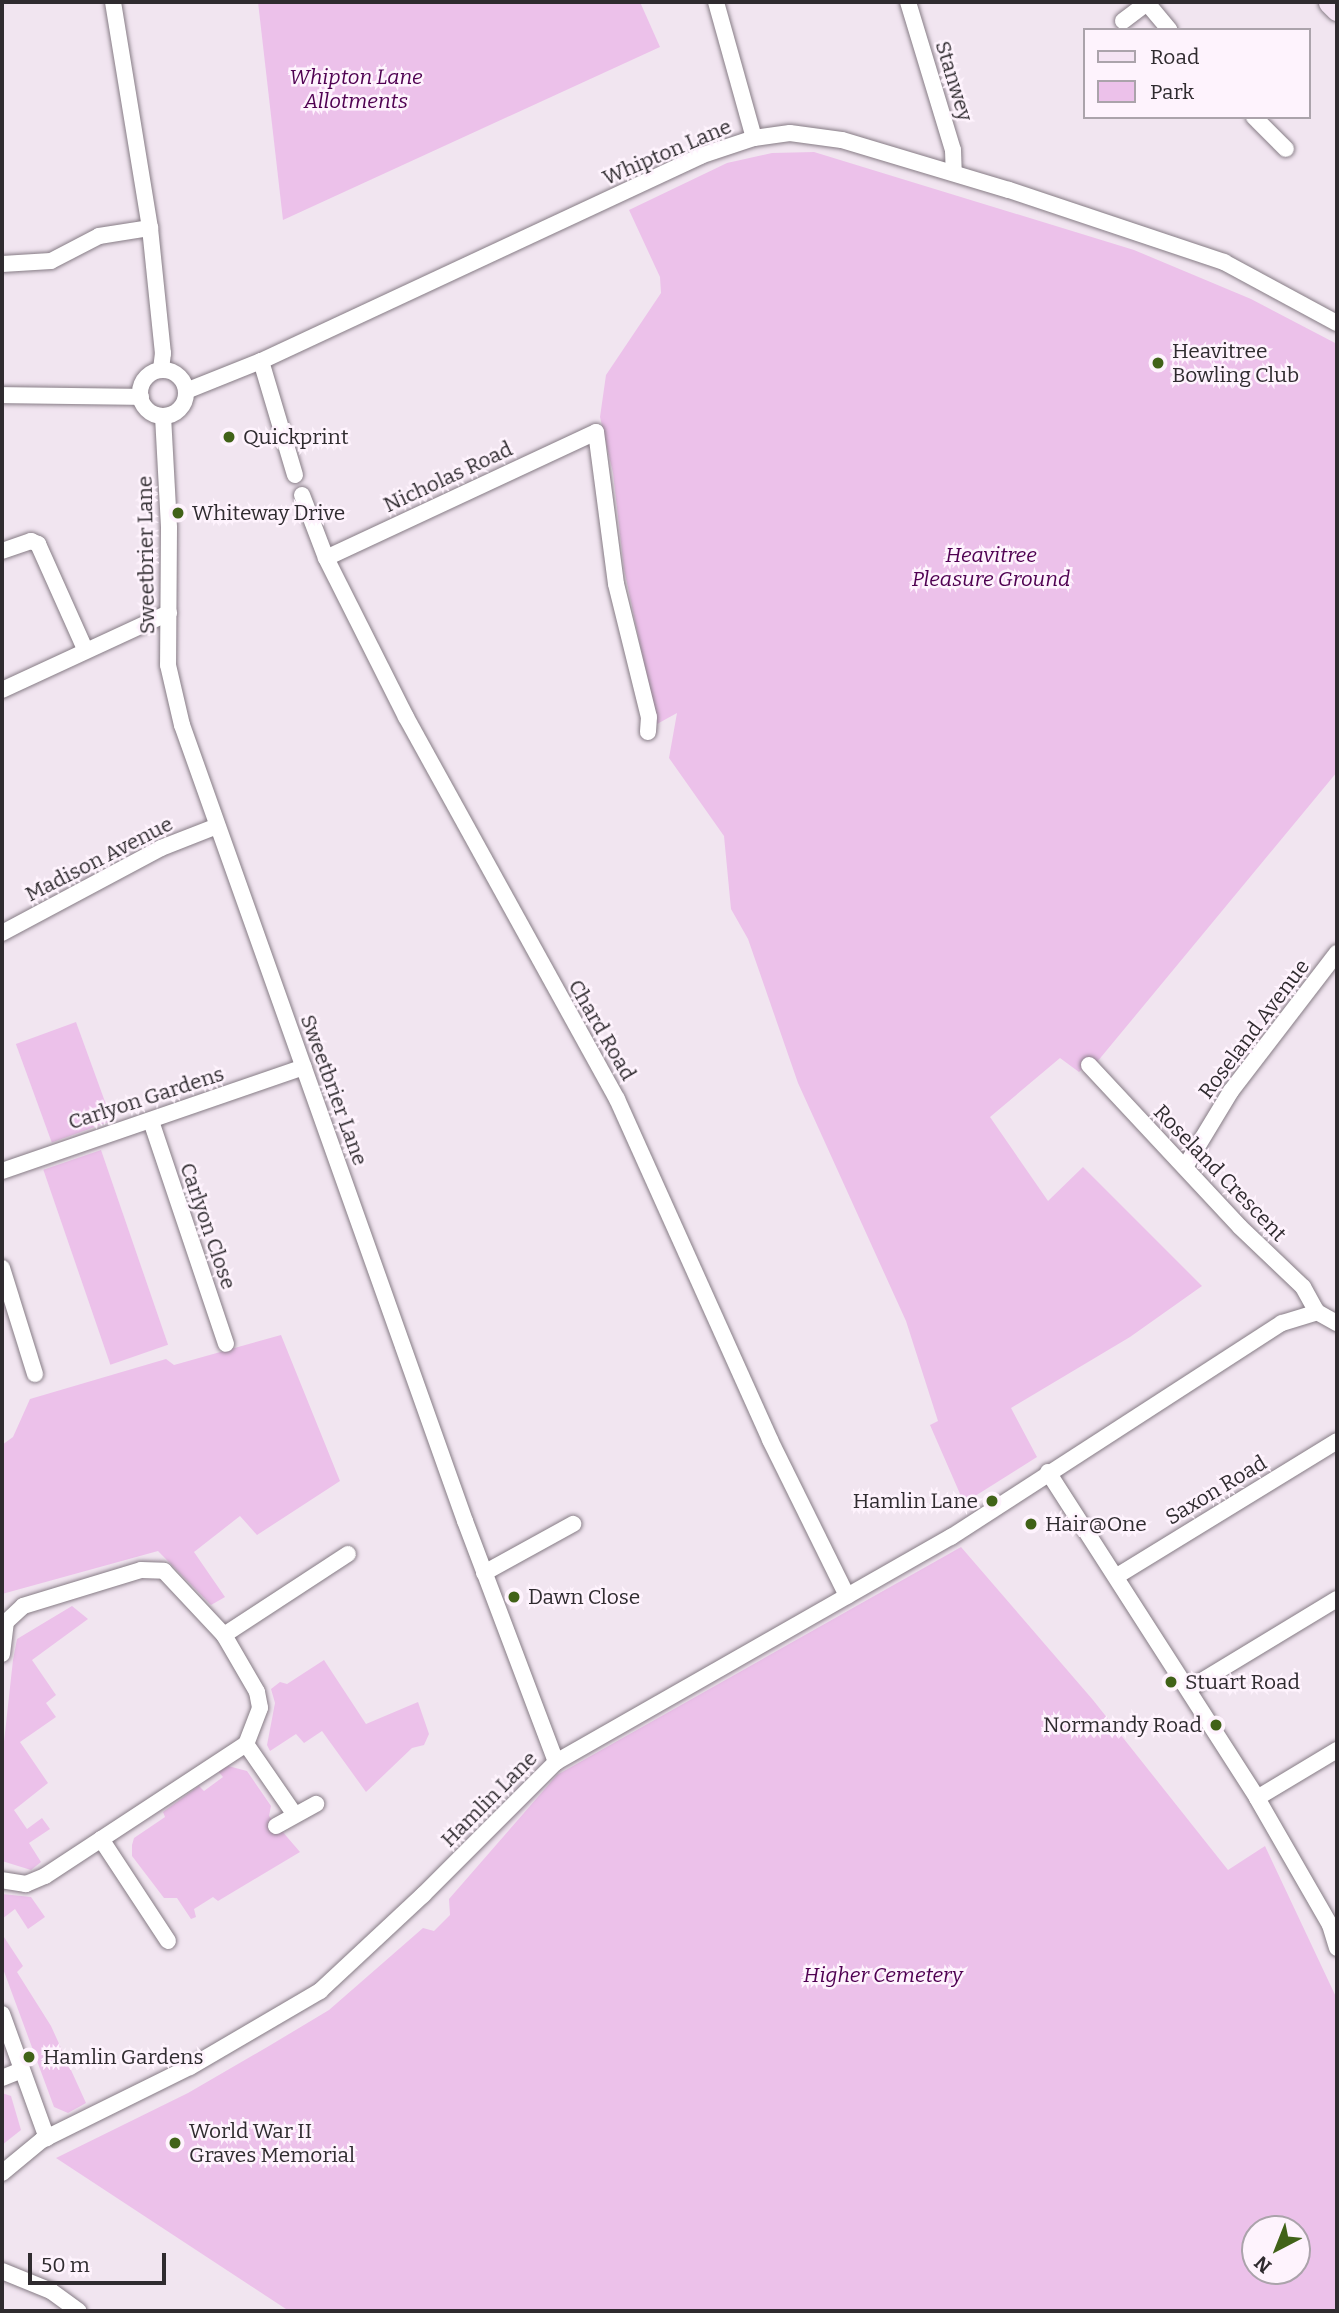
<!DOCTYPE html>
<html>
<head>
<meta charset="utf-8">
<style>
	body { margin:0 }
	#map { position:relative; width:1339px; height:2313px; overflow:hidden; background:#f1e5f0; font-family:Bitter,serif }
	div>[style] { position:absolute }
	.green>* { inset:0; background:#ecc1ea; transform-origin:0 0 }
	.roads { filter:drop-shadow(0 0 2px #867c85) drop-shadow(0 0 2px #867c85) }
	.minor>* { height:16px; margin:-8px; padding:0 8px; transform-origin:8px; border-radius:8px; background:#fff }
	.minor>.ring { margin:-8px; padding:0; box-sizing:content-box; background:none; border:16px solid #fff; border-radius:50% }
	.secondary>* { height:23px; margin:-11.5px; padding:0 11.5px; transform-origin:11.5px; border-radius:11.5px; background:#f4e3f3 }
	.dots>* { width:19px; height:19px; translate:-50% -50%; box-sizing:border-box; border:4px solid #fef3fd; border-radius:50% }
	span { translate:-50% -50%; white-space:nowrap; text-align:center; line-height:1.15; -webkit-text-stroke:5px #fef3fd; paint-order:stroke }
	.park-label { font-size:21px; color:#4f0051; font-style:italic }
	.street-label { font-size:21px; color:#2f2b2f }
	.poi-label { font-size:21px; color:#2f2b2f }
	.left { translate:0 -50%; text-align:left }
	.right { translate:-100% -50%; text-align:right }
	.frame { position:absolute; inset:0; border:4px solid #2f2b2f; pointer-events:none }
	.legend { position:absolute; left:1083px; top:28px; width:228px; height:91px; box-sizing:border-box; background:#fef3fd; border:2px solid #aba3ab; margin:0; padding:9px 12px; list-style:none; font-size:21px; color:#2f2b2f }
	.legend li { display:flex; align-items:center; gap:14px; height:35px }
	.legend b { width:35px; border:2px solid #aba3ab }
	.north { position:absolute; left:1241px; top:2215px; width:70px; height:70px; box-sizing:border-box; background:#fef3fd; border:2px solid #aba3ab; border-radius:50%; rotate:222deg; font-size:19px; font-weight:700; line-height:28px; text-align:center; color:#2f2b2f }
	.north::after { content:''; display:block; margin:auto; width:24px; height:32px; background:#416218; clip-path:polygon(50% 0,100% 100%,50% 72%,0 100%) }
	.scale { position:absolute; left:28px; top:2253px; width:138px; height:32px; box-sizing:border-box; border:4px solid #2f2b2f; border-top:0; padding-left:9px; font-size:21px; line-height:24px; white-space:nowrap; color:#2f2b2f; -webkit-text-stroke:5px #fef3fd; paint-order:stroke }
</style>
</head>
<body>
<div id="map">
	<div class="green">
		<i style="clip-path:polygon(258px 2px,640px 2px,660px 47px,283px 220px)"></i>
		<i style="clip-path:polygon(814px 152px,1134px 250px,1251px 299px,1337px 344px,1337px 772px,1097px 1062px,1094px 1059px,1079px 1072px,1060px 1058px,990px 1117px,1048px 1201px,1083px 1167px,1202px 1286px,1130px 1337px,1011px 1408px,1037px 1457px,964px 1503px,930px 1425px,938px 1421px,906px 1321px,798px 1083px,748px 939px,731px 909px,724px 836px,669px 758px,677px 713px,657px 724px,624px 569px,613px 473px,600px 417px,606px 375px,661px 293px,660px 277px,629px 210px,727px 163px,772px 153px)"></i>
		<i style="left:76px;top:1022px;width:105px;height:64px;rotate:70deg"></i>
		<i style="left:101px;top:1150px;width:206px;height:61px;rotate:71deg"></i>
		<i style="clip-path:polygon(281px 1335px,340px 1481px,257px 1535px,240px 1516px,194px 1552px,225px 1597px,211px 1605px,158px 1551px,2px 1594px,2px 1445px,13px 1437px,30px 1399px,166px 1359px,174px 1365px)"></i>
		<i style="clip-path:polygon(evenodd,961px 1547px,1093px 1700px,1228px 1870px,1265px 1846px,1337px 1999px,1337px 2311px,289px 2311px,56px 2158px,188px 2093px,269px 2046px,329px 2010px,423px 1928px,434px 1931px,450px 1915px,449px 1899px,557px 1775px,961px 1547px,1255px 2229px,1297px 2229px,1297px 2271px,1255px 2271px,1255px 2229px)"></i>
		<i style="clip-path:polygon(72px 1606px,88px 1619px,32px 1660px,56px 1695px,46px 1703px,56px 1717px,20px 1742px,48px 1783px,14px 1810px,27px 1829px,42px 1818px,50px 1829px,29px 1843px,41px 1862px,31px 1870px,2px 1861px,2px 1760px,13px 1660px,17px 1639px)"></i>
		<i style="clip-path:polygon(324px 1660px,366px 1724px,418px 1702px,429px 1734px,424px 1745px,412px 1748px,366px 1792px,322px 1731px,304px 1743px,296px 1734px,270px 1751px,267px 1745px,275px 1703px,271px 1689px,280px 1682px,287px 1684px)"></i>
		<i style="clip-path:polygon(228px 1766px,247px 1771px,271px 1806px,269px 1816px,300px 1852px,218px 1901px,213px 1897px,194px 1909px,196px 1917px,191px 1919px,177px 1898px,164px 1898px,132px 1856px,132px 1845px,134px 1838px,165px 1817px,163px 1812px,199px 1786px,204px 1791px,223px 1777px,218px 1771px)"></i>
		<i style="clip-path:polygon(2px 1894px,31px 1897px,45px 1917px,28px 1929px,15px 1909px,2px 1919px)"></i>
		<i style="clip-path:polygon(2px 1934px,23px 1966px,17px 1972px,51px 2026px,86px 2103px,68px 2113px,54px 2107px,2px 1966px)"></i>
		<i style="clip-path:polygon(2px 2093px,11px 2096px,21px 2130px,2px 2145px)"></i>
	</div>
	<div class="roads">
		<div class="minor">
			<i style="left:113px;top:2px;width:229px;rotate:80.7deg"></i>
			<i style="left:150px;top:228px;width:126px;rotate:84.1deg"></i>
			<i style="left:163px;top:353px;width:17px;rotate:97deg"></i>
			<i style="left:716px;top:2px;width:141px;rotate:74.4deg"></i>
			<i style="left:908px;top:2px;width:155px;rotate:73.1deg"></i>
			<i style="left:953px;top:150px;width:23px;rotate:88deg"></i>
			<i style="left:1147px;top:3px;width:35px;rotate:50deg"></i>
			<i style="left:1123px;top:21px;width:31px;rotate:-37deg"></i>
			<i style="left:1254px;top:117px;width:45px;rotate:45deg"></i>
			<i style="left:2px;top:264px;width:49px;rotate:-3.5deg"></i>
			<i style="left:51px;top:261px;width:54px;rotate:-27.5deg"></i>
			<i style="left:99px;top:236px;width:52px;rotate:-8.9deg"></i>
			<i style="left:261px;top:361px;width:119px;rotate:73.4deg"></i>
			<i class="ring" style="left:140px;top:370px;width:30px;height:30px"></i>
			<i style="left:186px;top:391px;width:81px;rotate:-21.8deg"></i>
			<i style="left:261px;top:361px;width:485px;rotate:-25deg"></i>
			<i style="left:700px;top:156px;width:57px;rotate:-18.4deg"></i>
			<i style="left:754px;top:138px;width:36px;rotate:-8deg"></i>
			<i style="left:790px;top:133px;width:52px;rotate:7.7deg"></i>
			<i style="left:842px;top:140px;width:174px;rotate:16.7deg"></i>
			<i style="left:1009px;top:190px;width:227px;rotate:18.5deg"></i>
			<i style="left:1224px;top:262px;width:128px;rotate:28.4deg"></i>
			<i style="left:2px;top:395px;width:139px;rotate:0.8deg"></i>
			<i style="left:163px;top:416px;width:112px;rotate:86.9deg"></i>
			<i style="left:169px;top:528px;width:137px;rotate:90.4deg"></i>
			<i style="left:168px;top:665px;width:62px;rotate:76.9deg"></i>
			<i style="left:182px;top:725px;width:845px;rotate:70.43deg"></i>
			<i style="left:465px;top:1521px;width:258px;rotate:69.3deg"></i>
			<i style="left:302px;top:495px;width:67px;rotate:69.1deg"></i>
			<i style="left:326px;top:558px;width:178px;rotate:63.3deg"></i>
			<i style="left:406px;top:717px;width:436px;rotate:61.1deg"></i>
			<i style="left:617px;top:1099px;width:374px;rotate:65.8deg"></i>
			<i style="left:770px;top:1440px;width:174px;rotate:63.7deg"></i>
			<i style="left:2px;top:551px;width:31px;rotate:-19deg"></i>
			<i style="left:31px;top:541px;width:8px;rotate:23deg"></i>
			<i style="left:38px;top:544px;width:115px;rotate:65.9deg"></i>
			<i style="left:326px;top:558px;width:298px;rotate:-25deg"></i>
			<i style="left:596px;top:432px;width:153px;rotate:82.5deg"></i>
			<i style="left:616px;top:584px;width:137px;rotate:76.1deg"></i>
			<i style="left:649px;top:717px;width:15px;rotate:94deg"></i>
			<i style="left:2px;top:690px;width:184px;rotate:-24.8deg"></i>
			<i style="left:2px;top:933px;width:180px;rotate:-28.1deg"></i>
			<i style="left:161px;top:848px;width:60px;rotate:-21.4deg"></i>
			<i style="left:1089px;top:1065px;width:221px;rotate:47deg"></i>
			<i style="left:1240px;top:1227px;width:87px;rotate:43.6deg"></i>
			<i style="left:1303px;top:1287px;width:29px;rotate:61deg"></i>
			<i style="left:151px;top:1121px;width:235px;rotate:71.4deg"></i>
			<i style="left:1185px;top:1167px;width:89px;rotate:-58.8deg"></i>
			<i style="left:1231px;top:1091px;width:174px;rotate:-52.5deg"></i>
			<i style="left:2px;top:1171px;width:319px;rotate:-19deg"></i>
			<i style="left:2px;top:1268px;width:111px;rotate:72.7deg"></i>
			<i style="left:1317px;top:1312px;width:23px;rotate:29deg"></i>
			<i style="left:1048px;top:1472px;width:387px;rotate:57.3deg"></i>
			<i style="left:1257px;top:1798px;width:146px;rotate:60.1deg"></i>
			<i style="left:1330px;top:1925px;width:24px;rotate:73deg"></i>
			<i style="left:484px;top:1573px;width:102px;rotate:-28.8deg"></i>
			<i style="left:1117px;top:1576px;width:258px;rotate:-31.5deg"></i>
			<i style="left:224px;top:1635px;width:148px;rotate:-33.2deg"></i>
			<i style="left:2px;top:1654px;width:32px;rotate:-83deg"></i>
			<i style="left:6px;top:1622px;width:23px;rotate:-43deg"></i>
			<i style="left:23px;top:1606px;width:123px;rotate:-17deg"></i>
			<i style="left:141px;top:1570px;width:23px;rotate:2deg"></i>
			<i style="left:164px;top:1571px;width:88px;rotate:46.8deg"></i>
			<i style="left:224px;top:1635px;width:66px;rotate:59.9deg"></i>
			<i style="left:257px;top:1692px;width:16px;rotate:79deg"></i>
			<i style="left:260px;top:1708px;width:39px;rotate:111deg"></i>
			<i style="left:246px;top:1744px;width:240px;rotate:146.7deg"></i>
			<i style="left:45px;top:1876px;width:21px;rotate:157deg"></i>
			<i style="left:26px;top:1884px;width:24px;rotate:-171deg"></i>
			<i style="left:1190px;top:1688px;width:172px;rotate:-31.2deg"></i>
			<i style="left:246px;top:1744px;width:86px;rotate:55.4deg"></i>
			<i style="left:1257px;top:1798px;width:93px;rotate:-31deg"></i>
			<i style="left:276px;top:1826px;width:46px;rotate:-28.8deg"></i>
			<i style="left:101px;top:1839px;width:122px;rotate:56.7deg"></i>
			<i style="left:2px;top:2014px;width:132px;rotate:70.1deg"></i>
			<i style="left:2px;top:2078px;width:18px;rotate:-22deg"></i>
			<i style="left:2px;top:2173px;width:52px;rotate:-39.5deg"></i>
			<i style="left:42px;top:2140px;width:165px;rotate:-26.3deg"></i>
			<i style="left:190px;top:2067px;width:151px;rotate:-30.3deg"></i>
			<i style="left:320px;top:1991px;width:141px;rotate:-43deg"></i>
			<i style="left:423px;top:1895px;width:188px;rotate:-45deg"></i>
			<i style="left:556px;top:1762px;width:455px;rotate:-29.7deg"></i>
			<i style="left:951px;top:1537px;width:394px;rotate:-32.9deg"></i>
			<i style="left:1282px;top:1323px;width:37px;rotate:-17deg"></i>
			<i style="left:2px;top:2271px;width:53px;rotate:22.2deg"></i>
			<i style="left:51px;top:2291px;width:34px;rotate:36deg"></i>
		</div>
		<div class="secondary">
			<i style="left:1330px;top:2px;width:10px;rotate:45deg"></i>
		</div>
	</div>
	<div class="dots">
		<i style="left:1158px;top:363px;background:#416218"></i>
		<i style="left:229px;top:437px;background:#416218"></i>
		<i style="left:178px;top:513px;background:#416218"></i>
		<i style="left:992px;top:1501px;background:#416218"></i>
		<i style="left:1031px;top:1524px;background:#416218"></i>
		<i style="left:514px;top:1597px;background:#416218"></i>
		<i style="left:1171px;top:1682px;background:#416218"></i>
		<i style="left:1216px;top:1725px;background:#416218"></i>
		<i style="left:29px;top:2057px;background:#416218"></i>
		<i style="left:175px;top:2143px;background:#416218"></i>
	</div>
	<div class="park-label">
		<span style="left:356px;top:89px">Whipton Lane<br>Allotments</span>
		<span style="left:991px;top:567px">Heavitree<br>Pleasure Ground</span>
		<span style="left:883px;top:1975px">Higher Cemetery</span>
	</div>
	<div class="street-label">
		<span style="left:954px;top:81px;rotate:73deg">Stanwey</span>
		<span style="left:667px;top:152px;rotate:-23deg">Whipton Lane</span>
		<span style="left:448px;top:477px;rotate:-25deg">Nicholas Road</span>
		<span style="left:146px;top:555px;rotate:-91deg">Sweetbrier Lane</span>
		<span style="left:99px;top:859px;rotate:-27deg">Madison Avenue</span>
		<span style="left:1254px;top:1029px;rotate:-53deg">Roseland Avenue</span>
		<span style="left:602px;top:1030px;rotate:60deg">Chard Road</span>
		<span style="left:334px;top:1090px;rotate:70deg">Sweetbrier Lane</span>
		<span style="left:146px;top:1098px;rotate:-18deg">Carlyon Gardens</span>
		<span style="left:1220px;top:1173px;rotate:46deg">Roseland Crescent</span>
		<span style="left:208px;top:1226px;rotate:71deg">Carlyon Close</span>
		<span style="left:1216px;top:1490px;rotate:-31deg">Saxon Road</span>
		<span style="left:489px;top:1799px;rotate:-45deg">Hamlin Lane</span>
	</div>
	<div class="poi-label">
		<span class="left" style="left:1172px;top:363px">Heavitree<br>Bowling Club</span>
		<span class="left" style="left:243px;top:437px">Quickprint</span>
		<span class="left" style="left:192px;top:513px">Whiteway Drive</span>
		<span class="right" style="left:978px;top:1501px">Hamlin Lane</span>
		<span class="left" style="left:1045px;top:1524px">Hair@One</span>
		<span class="left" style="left:528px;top:1597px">Dawn Close</span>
		<span class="left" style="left:1185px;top:1682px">Stuart Road</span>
		<span class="right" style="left:1202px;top:1725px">Normandy Road</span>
		<span class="left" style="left:43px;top:2057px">Hamlin Gardens</span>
		<span class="left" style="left:189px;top:2143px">World War II<br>Graves Memorial</span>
	</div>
	<div class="frame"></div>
	<ul class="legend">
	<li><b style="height:9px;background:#f4e3f3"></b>Road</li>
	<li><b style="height:19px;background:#ecc1ea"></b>Park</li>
	</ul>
	<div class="north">N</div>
	<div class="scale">50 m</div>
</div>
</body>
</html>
